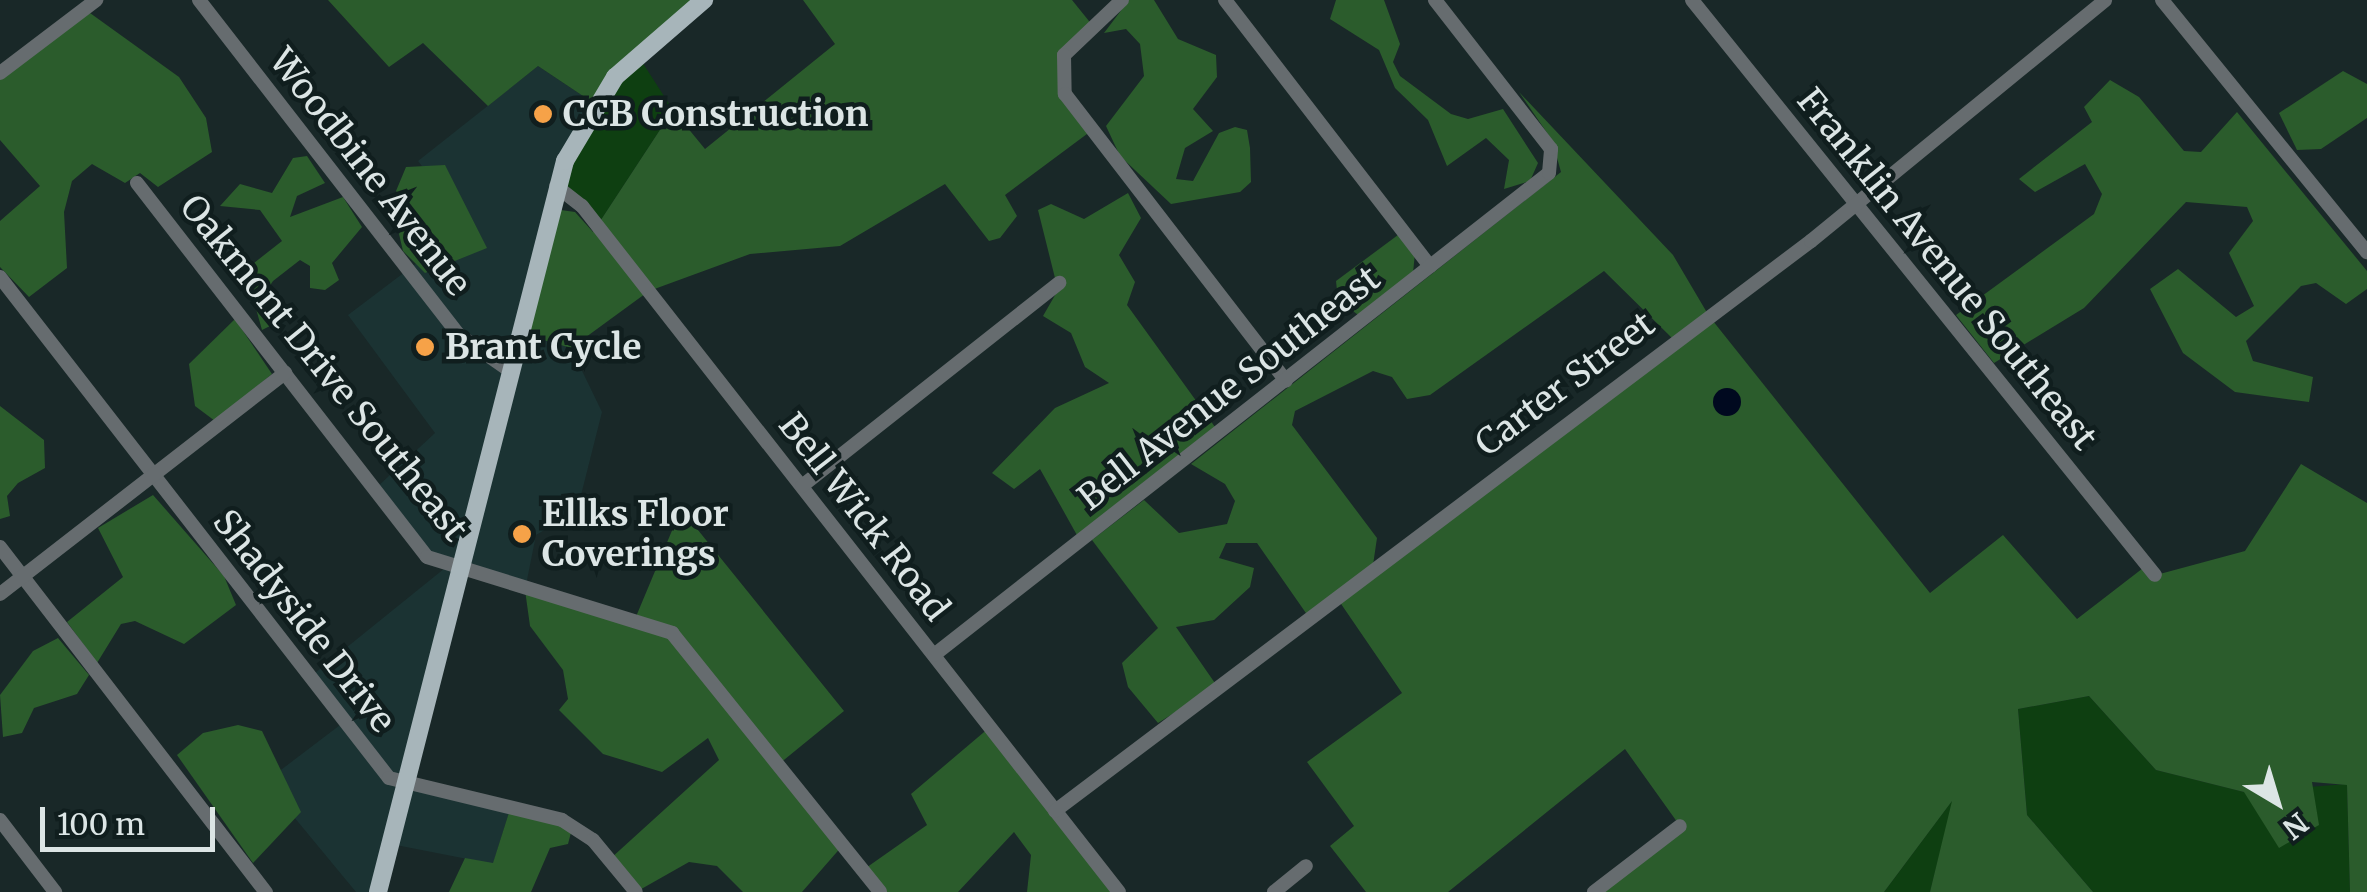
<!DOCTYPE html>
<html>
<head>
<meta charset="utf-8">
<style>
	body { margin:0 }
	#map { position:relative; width:2367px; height:892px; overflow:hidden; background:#192828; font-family:Merriweather,serif }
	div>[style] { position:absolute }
	.built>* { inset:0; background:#1b3333 }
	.green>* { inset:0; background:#0e3f11 }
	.forest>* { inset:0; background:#2b5c2c }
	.water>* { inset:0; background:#00091f }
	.round { border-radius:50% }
	.minor>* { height:14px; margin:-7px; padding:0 7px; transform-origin:7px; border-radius:7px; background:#666c6f }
	.major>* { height:18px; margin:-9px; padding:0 9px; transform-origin:9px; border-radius:9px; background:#a7b5ba }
	.dots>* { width:28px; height:28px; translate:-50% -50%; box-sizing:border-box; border:5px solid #101e1e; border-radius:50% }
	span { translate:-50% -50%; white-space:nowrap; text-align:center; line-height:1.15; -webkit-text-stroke:9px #101e1e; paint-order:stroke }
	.poi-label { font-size:35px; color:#dce5e5; font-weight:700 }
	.left { translate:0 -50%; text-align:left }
	.street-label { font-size:35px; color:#dce5e5 }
	.north { position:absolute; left:2227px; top:752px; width:100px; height:100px; -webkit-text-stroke:8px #101e1e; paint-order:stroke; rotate:142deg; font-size:28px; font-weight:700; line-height:40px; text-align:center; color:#dce5e5 }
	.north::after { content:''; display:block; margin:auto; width:35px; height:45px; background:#dce5e5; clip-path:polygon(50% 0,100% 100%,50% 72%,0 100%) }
	.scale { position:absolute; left:40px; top:807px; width:175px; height:45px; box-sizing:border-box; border:5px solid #dce5e5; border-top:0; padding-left:12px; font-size:30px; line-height:35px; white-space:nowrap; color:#dce5e5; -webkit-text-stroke:8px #101e1e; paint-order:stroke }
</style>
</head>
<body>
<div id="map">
	<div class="built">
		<i style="clip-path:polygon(538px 66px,595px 104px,515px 332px,571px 348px,602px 412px,577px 511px,536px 535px,525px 590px,456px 571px,405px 781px,511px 806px,493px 864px,391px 844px,378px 892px,356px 892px,265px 782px,344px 722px,310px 677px,445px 568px,375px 489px,435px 433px,348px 315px,467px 225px,418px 161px)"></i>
	</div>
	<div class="green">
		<i style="clip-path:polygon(637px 54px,673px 110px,597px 226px,564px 190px,565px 161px)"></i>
		<i style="clip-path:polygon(2089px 696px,2156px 770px,2244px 792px,2347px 784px,2350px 892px,2093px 892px,2027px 815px,2018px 709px)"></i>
		<i style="clip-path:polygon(1954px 798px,1930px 892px,1884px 892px)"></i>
	</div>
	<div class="forest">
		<i style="clip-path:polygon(328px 0,704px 0,595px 104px,538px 66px,488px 106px,423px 43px,389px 67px)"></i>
		<i style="clip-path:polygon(803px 0,1072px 0,1093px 26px,1060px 68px,1091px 131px,1005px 195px,1017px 216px,1000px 238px,989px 241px,945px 184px,840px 246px,750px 254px,649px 291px,571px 348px,515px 332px,547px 208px,575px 212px,593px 232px,673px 110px,705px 149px,835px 44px)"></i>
		<i style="clip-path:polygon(1129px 0,1154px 0,1178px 39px,1216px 55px,1217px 77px,1193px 109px,1213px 131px,1185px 148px,1176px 179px,1193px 181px,1219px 133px,1235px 127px,1247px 130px,1250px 148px,1251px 182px,1240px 192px,1171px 204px,1120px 156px,1106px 126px,1144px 76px,1140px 44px,1126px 29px,1104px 33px)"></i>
		<i style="clip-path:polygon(1336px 0,1384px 0,1400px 44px,1393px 62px,1400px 76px,1451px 114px,1468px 119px,1503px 109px,1538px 163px,1530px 181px,1504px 189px,1509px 160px,1486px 138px,1447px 166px,1428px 120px,1395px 88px,1379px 50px,1330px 19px)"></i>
		<i style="clip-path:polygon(90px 13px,179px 77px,206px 118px,212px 152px,158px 187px,140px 173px,125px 183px,92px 164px,72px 181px,64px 212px,67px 268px,29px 297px,0 267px,0 221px,40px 186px,0 140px,0 76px)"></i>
		<i style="clip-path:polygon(2343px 71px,2367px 84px,2367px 118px,2321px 149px,2297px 150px,2279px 113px)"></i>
		<i style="clip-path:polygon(2110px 80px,2139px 97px,2184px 151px,2201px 152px,2237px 112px,2367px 271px,2367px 289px,2346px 304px,2316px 283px,2301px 286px,2246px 341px,2253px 361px,2313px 377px,2309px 402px,2235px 392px,2183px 353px,2150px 289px,2178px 269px,2236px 317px,2254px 306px,2229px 253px,2253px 221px,2247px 207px,2186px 202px,2084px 308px,1994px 363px,1956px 315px,2094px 214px,2102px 194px,2085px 164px,2035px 192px,2019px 179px,2092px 122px,2084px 107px)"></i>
		<i style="clip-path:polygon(1519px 92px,1673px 255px,1709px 316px,1930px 593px,2003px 535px,2077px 619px,2147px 565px,2156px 575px,2245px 551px,2301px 464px,2367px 503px,2367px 892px,2350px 892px,2347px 785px,2312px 782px,2319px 825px,2279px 848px,2244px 792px,2156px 770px,2089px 696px,2018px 709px,2027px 815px,2093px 892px,1930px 892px,1952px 801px,1884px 892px,1594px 892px,1680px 826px,1625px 749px,1448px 892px,1366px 892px,1330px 846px,1354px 826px,1307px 762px,1402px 693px,1337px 598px,1674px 340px,1604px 271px,1430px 395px,1407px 399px,1392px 377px,1373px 371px,1295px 411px,1292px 425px,1377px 538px,1373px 565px,1308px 616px,1257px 543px,1226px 543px,1219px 558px,1254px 568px,1250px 587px,1214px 620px,1176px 627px,1217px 686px,1158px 723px,1128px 687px,1122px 663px,1158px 628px,1092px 540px,1144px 500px,1179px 533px,1227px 524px,1235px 501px,1225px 484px,1191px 464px,1561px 172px,1552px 140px)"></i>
		<i style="clip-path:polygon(307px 156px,325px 183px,297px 196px,290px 217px,343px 197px,362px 227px,332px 263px,339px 280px,325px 290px,310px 288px,310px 266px,300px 260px,273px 281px,265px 293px,270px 326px,262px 330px,245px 270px,282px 241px,260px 210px,220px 206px,240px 184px,272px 193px,293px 158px)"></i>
		<i style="clip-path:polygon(445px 165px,487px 248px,425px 273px,403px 251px,399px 234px,411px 212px,396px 191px,406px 167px)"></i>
		<i style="clip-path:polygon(1128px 193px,1141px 218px,1119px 255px,1135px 282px,1127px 305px,1215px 427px,1078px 537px,1040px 469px,1014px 489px,992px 473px,1055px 408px,1109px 383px,1085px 367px,1071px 333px,1043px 316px,1058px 290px,1038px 210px,1051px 204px,1084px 219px)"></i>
		<i style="clip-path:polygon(1402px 232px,1415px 253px,1413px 273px,1361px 317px,1338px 300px,1336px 281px)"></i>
		<i style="clip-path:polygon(235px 319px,272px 374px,215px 421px,195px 406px,189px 364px)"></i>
		<i style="clip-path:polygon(0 406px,44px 440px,45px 468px,18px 483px,7px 496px,10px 516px,0 519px)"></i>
		<i style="clip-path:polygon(153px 495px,224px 576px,236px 605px,184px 644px,135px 621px,121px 624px,97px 663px,67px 622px,123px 577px,98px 528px)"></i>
		<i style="clip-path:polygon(681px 509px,844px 711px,779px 764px,843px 845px,802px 892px,743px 892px,717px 866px,689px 862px,636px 892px,610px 859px,719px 760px,708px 738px,662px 772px,603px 754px,559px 710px,568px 699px,563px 670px,530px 626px,525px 590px,635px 619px)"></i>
		<i style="clip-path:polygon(58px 638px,89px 675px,77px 694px,34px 708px,22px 733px,3px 737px,0 695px,33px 651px)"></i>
		<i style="clip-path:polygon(238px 725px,262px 731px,301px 812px,253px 863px,177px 755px,203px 733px)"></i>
		<i style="clip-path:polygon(990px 727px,1119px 892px,1027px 892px,1031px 855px,1014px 832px,958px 892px,880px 892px,863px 870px,927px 825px,911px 794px)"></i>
		<i style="clip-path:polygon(511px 806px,573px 825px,568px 844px,550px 848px,531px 892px,449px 892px,465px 858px,493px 863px)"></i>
	</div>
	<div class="water">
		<i class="round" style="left:1713px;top:388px;width:28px;height:28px"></i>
	</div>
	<div class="minor">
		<i style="left:199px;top:0;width:424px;rotate:52.2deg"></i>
		<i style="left:459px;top:335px;width:57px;rotate:35.1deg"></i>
		<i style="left:1122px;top:0;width:80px;rotate:136.5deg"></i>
		<i style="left:1064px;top:55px;width:39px;rotate:89deg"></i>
		<i style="left:1065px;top:94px;width:362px;rotate:52.4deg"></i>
		<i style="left:1225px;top:0;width:336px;rotate:52.4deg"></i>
		<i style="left:1692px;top:0;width:738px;rotate:51.16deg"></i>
		<i style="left:2162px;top:0;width:325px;rotate:50.9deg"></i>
		<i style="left:0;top:73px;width:121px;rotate:-37.2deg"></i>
		<i style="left:137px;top:183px;width:473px;rotate:52.2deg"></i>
		<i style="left:427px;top:557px;width:257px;rotate:17.2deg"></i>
		<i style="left:672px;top:633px;width:332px;rotate:51.2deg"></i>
		<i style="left:556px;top:186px;width:33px;rotate:38deg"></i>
		<i style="left:582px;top:206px;width:871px;rotate:51.95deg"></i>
		<i style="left:0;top:277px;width:634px;rotate:52.17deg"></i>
		<i style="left:389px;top:778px;width:178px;rotate:13.6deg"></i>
		<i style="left:562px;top:820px;width:37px;rotate:33deg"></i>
		<i style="left:593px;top:840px;width:67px;rotate:50.4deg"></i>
		<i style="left:802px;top:486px;width:328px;rotate:-38.3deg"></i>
		<i style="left:0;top:547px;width:436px;rotate:52.4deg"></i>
		<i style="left:0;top:594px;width:361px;rotate:-37.8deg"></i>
		<i style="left:934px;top:655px;width:781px;rotate:-38.09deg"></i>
		<i style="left:1549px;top:173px;width:24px;rotate:-85deg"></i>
		<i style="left:1551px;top:149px;width:189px;rotate:-127.9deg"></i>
		<i style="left:1055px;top:811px;width:947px;rotate:-37.02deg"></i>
		<i style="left:1811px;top:241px;width:380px;rotate:-39.3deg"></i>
		<i style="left:0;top:820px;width:91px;rotate:52.6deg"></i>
		<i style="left:1274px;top:892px;width:41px;rotate:-39.1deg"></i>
		<i style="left:1594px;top:892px;width:108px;rotate:-37.5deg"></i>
	</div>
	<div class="major">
		<i style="left:378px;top:892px;width:755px;rotate:-75.65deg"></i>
		<i style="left:565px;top:161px;width:98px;rotate:-59.2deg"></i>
		<i style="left:615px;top:77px;width:118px;rotate:-40.9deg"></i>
	</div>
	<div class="dots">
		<i style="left:543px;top:114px;background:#f6a248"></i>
		<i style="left:425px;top:347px;background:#f6a248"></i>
		<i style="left:522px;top:534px;background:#f6a248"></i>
	</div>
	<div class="poi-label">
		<span class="left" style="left:563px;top:114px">CCB Construction</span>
		<span class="left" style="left:445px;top:347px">Brant Cycle</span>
		<span class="left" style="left:542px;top:534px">Ellks Floor<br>Coverings</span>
	</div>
	<div class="street-label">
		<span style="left:370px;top:172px;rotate:52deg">Woodbine Avenue</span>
		<span style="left:1947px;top:269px;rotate:51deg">Franklin Avenue Southeast</span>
		<span style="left:324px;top:368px;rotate:51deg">Oakmont Drive Southeast</span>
		<span style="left:1565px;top:384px;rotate:-37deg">Carter Street</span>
		<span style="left:1229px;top:388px;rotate:-38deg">Bell Avenue Southeast</span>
		<span style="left:864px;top:517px;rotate:52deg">Bell Wick Road</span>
		<span style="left:304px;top:621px;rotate:52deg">Shadyside Drive</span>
	</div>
	<div class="north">N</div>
	<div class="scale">100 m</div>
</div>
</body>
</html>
